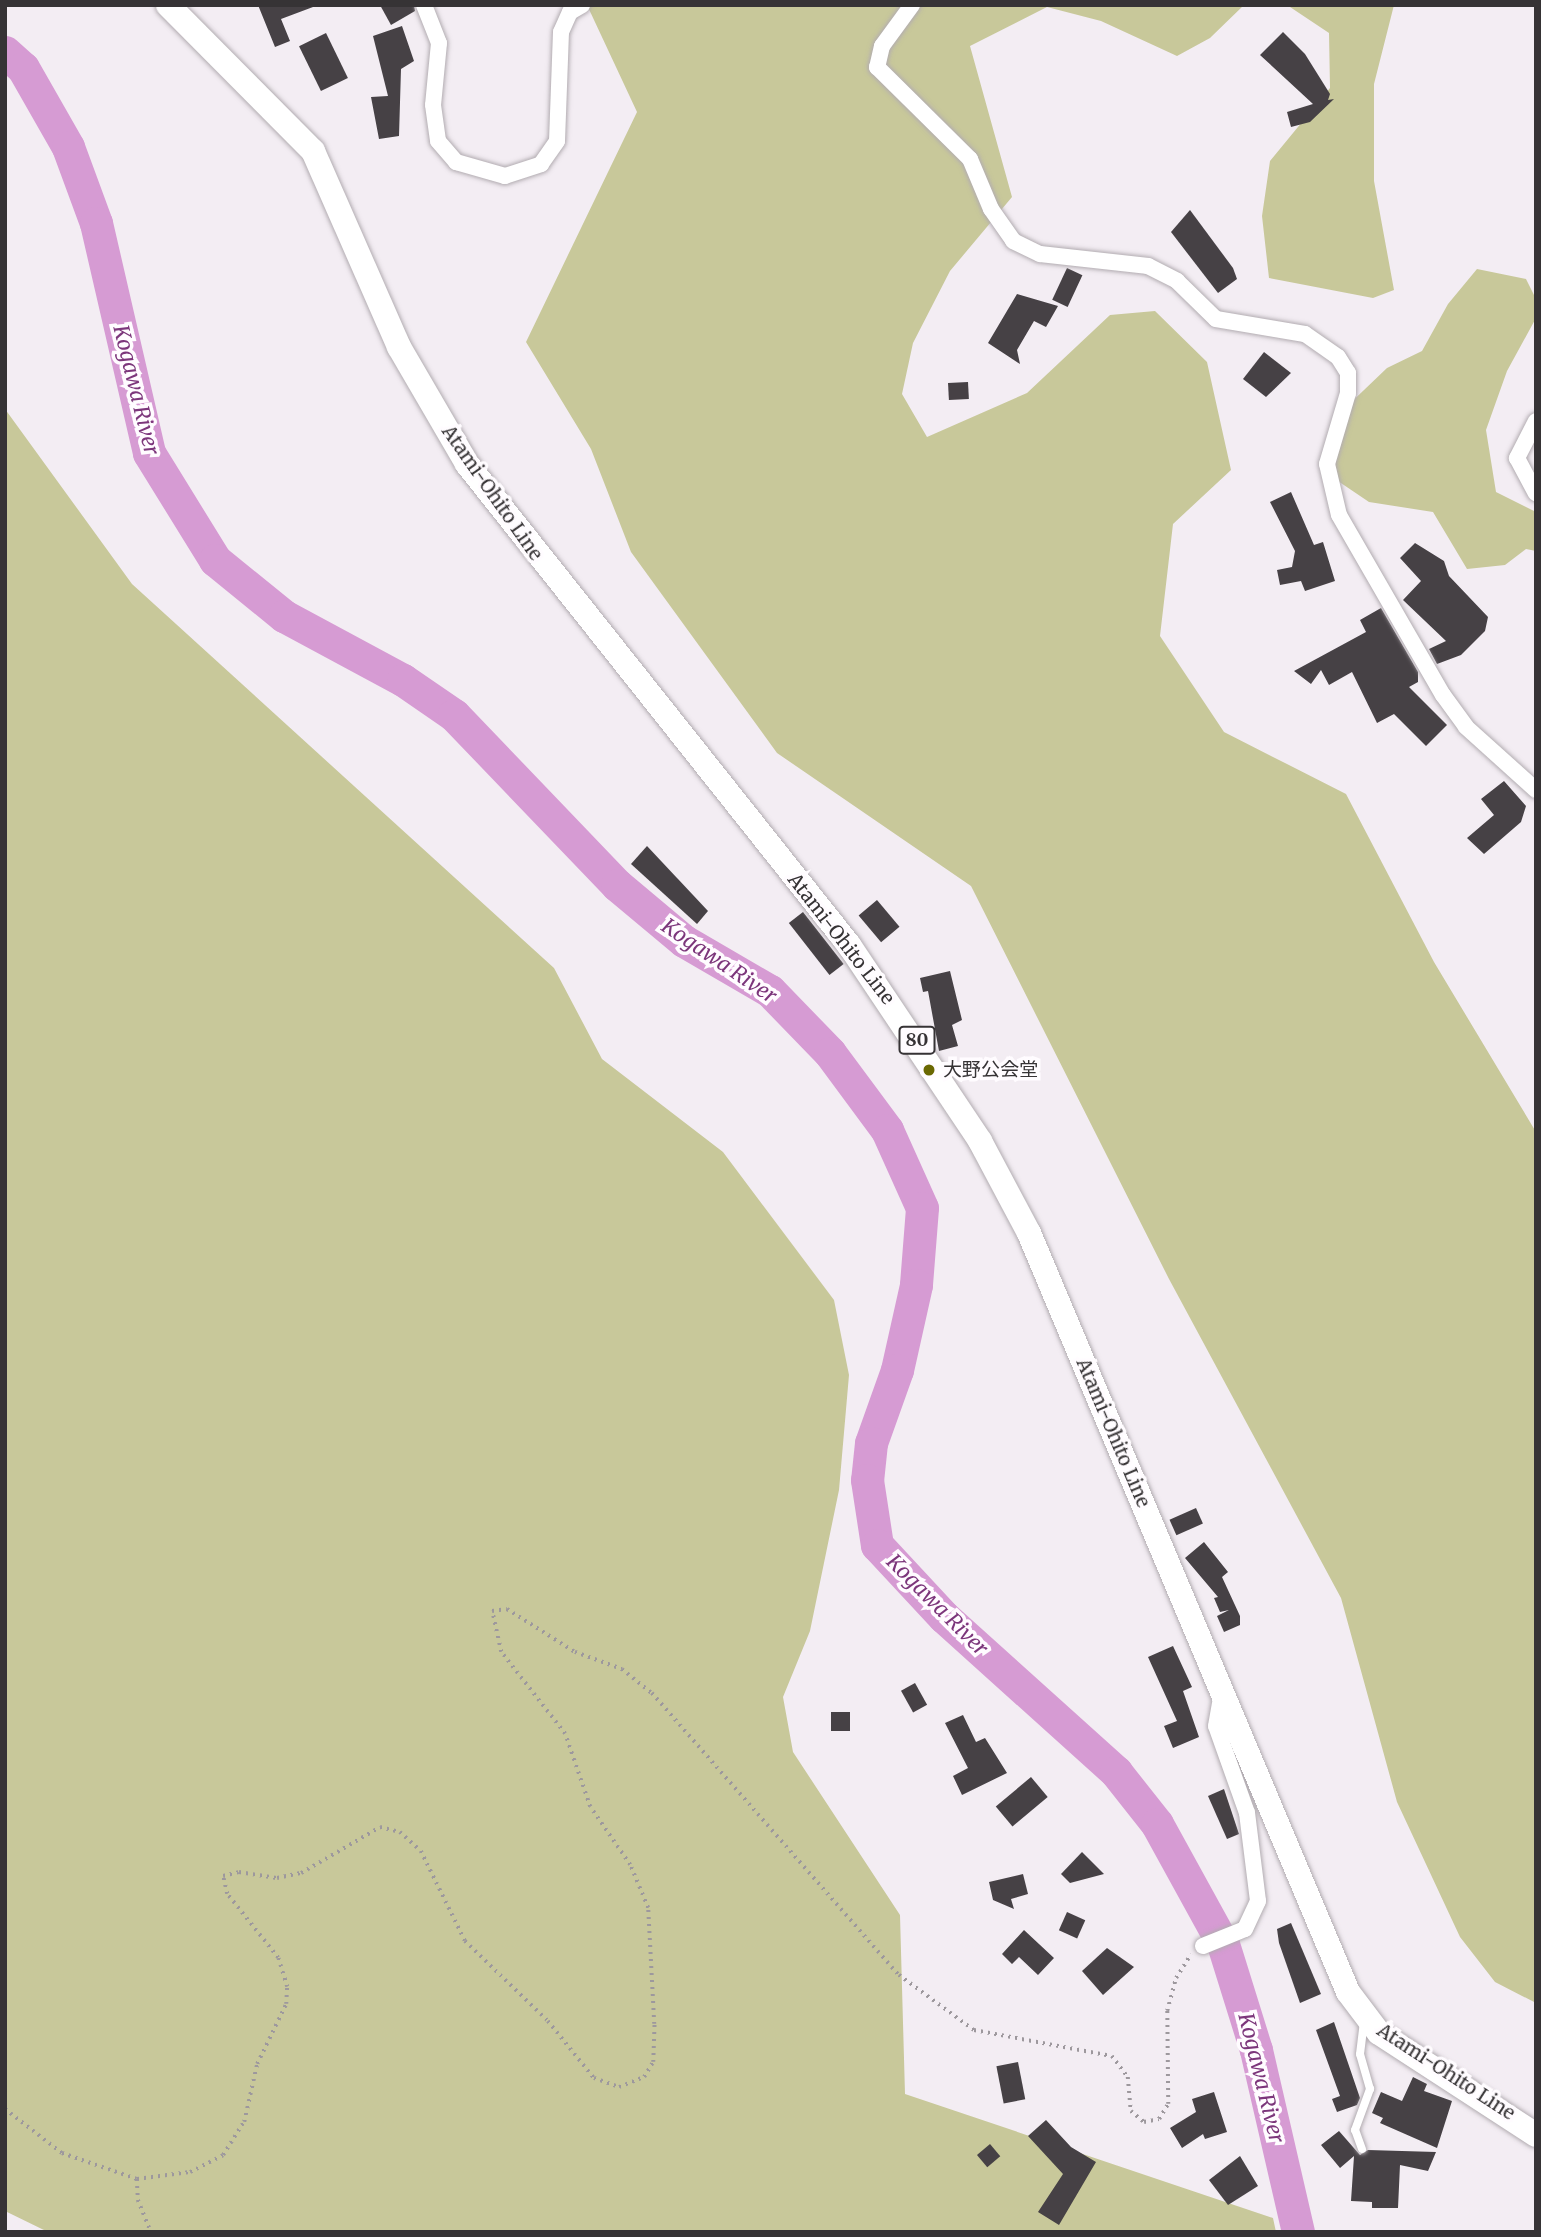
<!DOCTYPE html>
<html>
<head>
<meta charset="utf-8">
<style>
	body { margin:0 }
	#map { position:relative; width:1541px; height:2237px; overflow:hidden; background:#f3edf3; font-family:Merriweather,"Noto Sans JP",serif }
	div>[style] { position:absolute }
	.green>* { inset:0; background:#c8c89a }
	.river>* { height:33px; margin:-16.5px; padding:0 16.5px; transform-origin:16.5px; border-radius:16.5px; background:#d69bd3 }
	.building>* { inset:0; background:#464145; transform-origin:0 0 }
	.path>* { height:3.5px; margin-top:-1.75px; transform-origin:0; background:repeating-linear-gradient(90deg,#9d989d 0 2px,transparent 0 7px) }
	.roads { filter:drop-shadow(0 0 2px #b2acb1) drop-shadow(0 0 2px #b2acb1) }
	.lane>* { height:8px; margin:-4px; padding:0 4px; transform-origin:4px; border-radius:4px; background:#fff }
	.street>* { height:16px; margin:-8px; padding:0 8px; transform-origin:8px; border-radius:8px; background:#fff }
	.primary>* { height:24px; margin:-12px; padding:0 12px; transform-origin:12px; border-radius:12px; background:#fff }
	.dots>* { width:19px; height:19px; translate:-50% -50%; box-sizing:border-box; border:4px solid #fffcff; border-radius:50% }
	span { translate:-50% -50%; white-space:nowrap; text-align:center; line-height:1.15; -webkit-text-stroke:7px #fffcff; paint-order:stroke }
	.shield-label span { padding:2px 5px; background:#fffcff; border:2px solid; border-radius:5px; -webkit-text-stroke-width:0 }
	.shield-label { font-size:18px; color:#363335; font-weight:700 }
	.street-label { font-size:19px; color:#363335 }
	.poi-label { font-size:19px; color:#363335 }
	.left { translate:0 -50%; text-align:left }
	.water-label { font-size:21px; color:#7c367b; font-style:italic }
	.frame { position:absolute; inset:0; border:7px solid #363335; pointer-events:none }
</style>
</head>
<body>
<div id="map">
	<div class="green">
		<i style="clip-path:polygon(587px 5px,1244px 5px,1210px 38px,1177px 56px,1101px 21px,1047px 7px,970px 46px,1012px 197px,950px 271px,913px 343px,902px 394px,927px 437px,1027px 393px,1110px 315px,1155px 311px,1207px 362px,1231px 470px,1173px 524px,1160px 636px,1224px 732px,1346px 794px,1434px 962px,1536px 1132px,1536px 2003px,1495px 1982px,1460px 1937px,1397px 1802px,1341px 1598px,1169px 1279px,971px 886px,777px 753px,631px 552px,591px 449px,526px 342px,637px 112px)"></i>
		<i style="clip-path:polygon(1287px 5px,1394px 5px,1374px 84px,1374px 181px,1394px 290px,1373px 298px,1269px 278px,1262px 216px,1270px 161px,1330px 88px,1329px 33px)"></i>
		<i style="clip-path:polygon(1477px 269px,1526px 279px,1536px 299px,1536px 318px,1507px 371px,1486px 430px,1496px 492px,1536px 512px,1536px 551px,1526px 549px,1505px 565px,1467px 569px,1433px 512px,1369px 502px,1332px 477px,1341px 412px,1387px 368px,1422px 351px,1448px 304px)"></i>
		<i style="clip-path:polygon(5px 409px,132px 584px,554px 968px,602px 1059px,723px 1152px,834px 1300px,849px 1375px,839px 1490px,810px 1631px,783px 1697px,793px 1752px,900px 1915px,905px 2094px,1273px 2218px,1276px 2232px,48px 2232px,5px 2211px)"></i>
	</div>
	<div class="river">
		<i style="left:5px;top:52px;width:24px;rotate:42deg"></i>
		<i style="left:23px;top:68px;width:91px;rotate:60.3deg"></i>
		<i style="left:68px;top:147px;width:81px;rotate:69.8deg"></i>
		<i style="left:96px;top:223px;width:236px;rotate:77deg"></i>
		<i style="left:149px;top:453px;width:126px;rotate:58.3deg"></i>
		<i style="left:215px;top:560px;width:89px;rotate:39.1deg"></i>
		<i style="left:284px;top:616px;width:135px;rotate:28.3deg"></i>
		<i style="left:403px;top:680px;width:62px;rotate:34.5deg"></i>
		<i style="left:454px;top:715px;width:236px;rotate:46.2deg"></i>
		<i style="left:617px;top:885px;width:87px;rotate:39.9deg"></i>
		<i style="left:684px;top:941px;width:99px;rotate:30.2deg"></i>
		<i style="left:770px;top:991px;width:86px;rotate:45.9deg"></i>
		<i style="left:830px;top:1053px;width:96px;rotate:53.5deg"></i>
		<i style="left:887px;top:1130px;width:85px;rotate:65.8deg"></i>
		<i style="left:922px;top:1208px;width:77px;rotate:94.5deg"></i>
		<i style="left:916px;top:1285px;width:87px;rotate:102.6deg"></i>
		<i style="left:897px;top:1370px;width:77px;rotate:109.6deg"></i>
		<i style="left:871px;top:1443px;width:37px;rotate:96deg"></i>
		<i style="left:867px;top:1480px;width:66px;rotate:81.3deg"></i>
		<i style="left:877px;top:1545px;width:98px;rotate:47.1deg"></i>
		<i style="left:944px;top:1617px;width:232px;rotate:42deg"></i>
		<i style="left:1116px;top:1772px;width:66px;rotate:51.7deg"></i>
		<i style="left:1157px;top:1824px;width:137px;rotate:61.2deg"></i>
		<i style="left:1223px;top:1944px;width:111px;rotate:72.7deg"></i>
		<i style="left:1256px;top:2050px;width:187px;rotate:77deg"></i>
	</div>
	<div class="building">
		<i style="clip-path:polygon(258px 5px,313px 5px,313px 7px,281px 19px,290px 41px,275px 47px)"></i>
		<i style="clip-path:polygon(380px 5px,414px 5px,415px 11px,391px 25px)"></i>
		<i style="clip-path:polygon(402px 26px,414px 61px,401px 69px,399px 136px,379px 139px,371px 97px,388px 96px,373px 36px)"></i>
		<i style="clip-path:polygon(1283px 32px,1305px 54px,1330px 94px,1328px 100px,1334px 99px,1310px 122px,1291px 127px,1287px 112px,1313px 104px,1260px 55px)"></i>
		<i style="left:326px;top:33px;width:50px;height:30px;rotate:64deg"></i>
		<i style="clip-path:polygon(1190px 210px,1233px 268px,1237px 279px,1218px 293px,1171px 232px)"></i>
		<i style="left:1067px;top:268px;width:17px;height:35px;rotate:25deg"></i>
		<i style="clip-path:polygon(1017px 294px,1058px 306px,1046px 327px,1034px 321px,1017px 350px,1020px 364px,988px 343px)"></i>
		<i style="clip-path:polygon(1264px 352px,1291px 373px,1266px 397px,1243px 379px)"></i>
		<i style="left:968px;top:382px;width:17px;height:20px;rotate:87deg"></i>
		<i style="clip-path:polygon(1291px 492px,1314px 545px,1323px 542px,1335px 581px,1305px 591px,1301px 581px,1280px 585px,1277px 570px,1292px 567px,1295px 551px,1270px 502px)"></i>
		<i style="clip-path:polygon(1415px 543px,1444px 561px,1449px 576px,1488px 617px,1485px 631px,1461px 655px,1437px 664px,1429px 649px,1446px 641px,1403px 600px,1421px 581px,1400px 558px)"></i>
		<i style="clip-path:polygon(1381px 608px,1418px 672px,1418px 682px,1409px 687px,1447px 725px,1426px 746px,1394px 714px,1377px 723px,1352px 672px,1329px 685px,1321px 670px,1311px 684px,1294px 671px,1366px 632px,1360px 620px)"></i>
		<i style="clip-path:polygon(1504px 781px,1526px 806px,1521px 822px,1484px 854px,1467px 838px,1494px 815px,1481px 799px)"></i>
		<i style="clip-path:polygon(647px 846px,708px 911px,697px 924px,631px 864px)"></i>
		<i style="left:877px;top:900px;width:35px;height:24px;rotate:50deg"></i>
		<i style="left:803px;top:912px;width:66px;height:18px;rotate:52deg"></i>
		<i style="clip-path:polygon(950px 971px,962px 1020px,952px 1025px,958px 1046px,939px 1051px,928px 991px,923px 992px,920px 978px)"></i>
		<i style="left:1196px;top:1508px;width:17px;height:29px;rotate:66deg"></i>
		<i style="clip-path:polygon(1204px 1542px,1228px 1572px,1222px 1577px,1240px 1616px,1240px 1625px,1224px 1632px,1217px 1616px,1229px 1610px,1220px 1612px,1214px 1598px,1218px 1597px,1185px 1558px)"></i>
		<i style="clip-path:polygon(1173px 1646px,1192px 1687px,1183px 1691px,1199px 1737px,1173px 1748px,1164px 1726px,1177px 1721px,1148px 1657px)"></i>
		<i style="left:915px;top:1683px;width:25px;height:16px;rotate:61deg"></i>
		<i style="left:831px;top:1712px;width:19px;height:19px"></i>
		<i style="clip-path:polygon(963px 1715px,976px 1742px,985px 1738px,1007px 1773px,962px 1795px,953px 1776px,968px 1768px,945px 1723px)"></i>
		<i style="left:1031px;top:1777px;width:26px;height:46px;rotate:50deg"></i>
		<i style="clip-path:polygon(1224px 1789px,1239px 1834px,1227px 1839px,1208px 1796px)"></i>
		<i style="clip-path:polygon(1082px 1852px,1104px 1874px,1070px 1883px,1061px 1874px)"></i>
		<i style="clip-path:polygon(1023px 1874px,1028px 1894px,1011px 1899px,1014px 1909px,993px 1900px,989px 1882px)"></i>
		<i style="left:1067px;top:1912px;width:20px;height:20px;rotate:24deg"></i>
		<i style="clip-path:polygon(1291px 1923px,1321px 1994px,1300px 2003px,1279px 1943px,1277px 1929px)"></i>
		<i style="clip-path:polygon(1024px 1930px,1054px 1958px,1038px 1975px,1019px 1957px,1012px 1964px,1002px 1954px)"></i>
		<i style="clip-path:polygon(1107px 1948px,1134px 1967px,1103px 1995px,1082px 1971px)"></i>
		<i style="clip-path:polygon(1334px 2022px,1360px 2098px,1357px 2105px,1337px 2112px,1332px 2099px,1340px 2096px,1316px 2030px)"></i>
		<i style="left:1018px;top:2062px;width:38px;height:22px;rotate:79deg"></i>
		<i style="clip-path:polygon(1413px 2077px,1427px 2084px,1424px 2091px,1452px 2101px,1437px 2148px,1380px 2123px,1383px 2118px,1372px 2113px,1381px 2092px,1402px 2101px)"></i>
		<i style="clip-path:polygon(1214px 2092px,1227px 2132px,1205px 2139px,1203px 2134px,1182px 2148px,1170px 2128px,1196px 2112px,1192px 2099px)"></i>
		<i style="clip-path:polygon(1046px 2120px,1071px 2147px,1096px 2162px,1059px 2225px,1038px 2212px,1063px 2174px,1028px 2136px)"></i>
		<i style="clip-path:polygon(1339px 2131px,1360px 2155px,1368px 2150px,1436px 2152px,1428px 2171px,1400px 2165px,1398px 2208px,1372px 2208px,1372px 2202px,1351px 2201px,1354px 2156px,1340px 2168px,1321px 2145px)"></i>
		<i style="left:990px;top:2144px;width:16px;height:17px;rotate:50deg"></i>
		<i style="clip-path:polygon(1240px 2156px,1258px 2186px,1228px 2205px,1209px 2180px)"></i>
	</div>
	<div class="path">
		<i style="left:5px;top:2109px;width:72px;rotate:37.7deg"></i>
		<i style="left:62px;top:2153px;width:79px;rotate:19.1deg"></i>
		<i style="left:137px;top:2179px;width:53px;rotate:-7.5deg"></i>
		<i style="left:190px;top:2172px;width:37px;rotate:-27deg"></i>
		<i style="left:223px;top:2155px;width:39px;rotate:-58deg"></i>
		<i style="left:244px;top:2122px;width:59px;rotate:-77.4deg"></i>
		<i style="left:257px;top:2064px;width:67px;rotate:-64.2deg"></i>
		<i style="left:286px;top:2004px;width:17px;rotate:-87deg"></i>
		<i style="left:287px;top:1987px;width:30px;rotate:-107deg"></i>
		<i style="left:278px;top:1958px;width:82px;rotate:-128.6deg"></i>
		<i style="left:227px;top:1894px;width:18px;rotate:-103deg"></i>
		<i style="left:223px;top:1876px;width:16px;rotate:-14deg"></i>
		<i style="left:239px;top:1872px;width:38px;rotate:9deg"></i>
		<i style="left:277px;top:1878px;width:25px;rotate:-12deg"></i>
		<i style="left:301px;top:1873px;width:91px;rotate:-30.2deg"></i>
		<i style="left:380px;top:1827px;width:21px;rotate:14deg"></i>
		<i style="left:400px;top:1832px;width:28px;rotate:42deg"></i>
		<i style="left:421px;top:1851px;width:100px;rotate:63.9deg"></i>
		<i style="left:465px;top:1941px;width:115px;rotate:43.9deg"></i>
		<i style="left:548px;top:2021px;width:73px;rotate:51.1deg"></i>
		<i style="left:594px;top:2078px;width:27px;rotate:20deg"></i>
		<i style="left:619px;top:2087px;width:27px;rotate:-22deg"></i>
		<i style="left:644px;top:2077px;width:17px;rotate:-59deg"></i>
		<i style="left:653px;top:2062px;width:38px;rotate:-88deg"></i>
		<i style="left:654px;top:2024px;width:116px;rotate:-93deg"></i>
		<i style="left:648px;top:1908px;width:47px;rotate:-112.7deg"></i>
		<i style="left:630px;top:1865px;width:70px;rotate:-124.6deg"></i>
		<i style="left:590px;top:1807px;width:77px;rotate:-108.9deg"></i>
		<i style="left:565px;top:1734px;width:104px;rotate:-128deg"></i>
		<i style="left:501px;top:1652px;width:42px;rotate:-102.4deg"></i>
		<i style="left:492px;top:1611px;width:15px;rotate:-8deg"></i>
		<i style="left:507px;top:1609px;width:80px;rotate:32.3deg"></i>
		<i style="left:575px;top:1652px;width:50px;rotate:19.9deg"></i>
		<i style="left:622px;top:1669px;width:38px;rotate:39deg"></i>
		<i style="left:652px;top:1693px;width:375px;rotate:48.8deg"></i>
		<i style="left:899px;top:1975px;width:93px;rotate:36.3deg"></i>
		<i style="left:974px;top:2030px;width:140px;rotate:10.7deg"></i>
		<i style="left:1112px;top:2056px;width:26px;rotate:53deg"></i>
		<i style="left:1128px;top:2077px;width:34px;rotate:85deg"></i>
		<i style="left:1131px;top:2111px;width:17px;rotate:40deg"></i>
		<i style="left:1144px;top:2122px;width:15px;rotate:-11deg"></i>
		<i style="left:1159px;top:2119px;width:17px;rotate:-59deg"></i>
		<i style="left:1168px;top:2104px;width:93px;rotate:-90.6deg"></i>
		<i style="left:1167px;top:2011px;width:34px;rotate:-75deg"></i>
		<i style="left:1176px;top:1978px;width:28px;rotate:-58deg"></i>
		<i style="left:137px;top:2179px;width:21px;rotate:87deg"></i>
		<i style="left:138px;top:2200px;width:35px;rotate:68deg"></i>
	</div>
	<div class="roads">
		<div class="lane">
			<i style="left:1362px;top:2149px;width:20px;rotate:-110deg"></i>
			<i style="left:1355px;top:2130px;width:44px;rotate:-69.9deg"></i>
			<i style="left:1370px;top:2089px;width:36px;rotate:-106deg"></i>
			<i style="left:1360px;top:2054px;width:35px;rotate:-83deg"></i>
		</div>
		<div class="street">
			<i style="left:424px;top:5px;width:41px;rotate:68.5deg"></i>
			<i style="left:439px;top:43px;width:62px;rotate:95.5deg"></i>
			<i style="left:433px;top:105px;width:36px;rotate:82deg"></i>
			<i style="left:438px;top:141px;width:28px;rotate:49deg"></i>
			<i style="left:456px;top:162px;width:51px;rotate:15.9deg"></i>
			<i style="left:505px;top:176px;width:38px;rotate:-18deg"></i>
			<i style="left:541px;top:164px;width:28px;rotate:-55deg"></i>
			<i style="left:557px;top:141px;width:109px;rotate:-87.9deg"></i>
			<i style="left:561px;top:32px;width:22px;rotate:-66deg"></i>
			<i style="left:570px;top:12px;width:14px;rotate:-30deg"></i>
			<i style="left:912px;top:5px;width:51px;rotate:126.2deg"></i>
			<i style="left:882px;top:46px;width:22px;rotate:103deg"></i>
			<i style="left:877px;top:67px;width:131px;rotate:44.7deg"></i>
			<i style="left:970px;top:159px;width:54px;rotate:67.2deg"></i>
			<i style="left:991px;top:209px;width:39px;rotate:55deg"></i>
			<i style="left:1013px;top:241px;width:30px;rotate:26deg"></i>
			<i style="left:1040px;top:254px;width:109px;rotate:6.3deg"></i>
			<i style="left:1148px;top:266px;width:33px;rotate:27deg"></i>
			<i style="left:1177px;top:281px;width:54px;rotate:44.3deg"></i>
			<i style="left:1216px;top:319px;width:90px;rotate:9.6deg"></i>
			<i style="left:1305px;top:334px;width:40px;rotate:34.9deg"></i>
			<i style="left:1338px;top:357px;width:19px;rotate:58deg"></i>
			<i style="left:1348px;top:373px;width:20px;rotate:90deg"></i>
			<i style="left:1348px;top:393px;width:74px;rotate:106.5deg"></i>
			<i style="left:1327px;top:464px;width:52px;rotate:76.8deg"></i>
			<i style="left:1339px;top:515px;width:208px;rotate:60deg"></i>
			<i style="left:1443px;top:695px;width:39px;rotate:54deg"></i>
			<i style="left:1466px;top:727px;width:94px;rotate:42deg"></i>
			<i style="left:1536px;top:421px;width:42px;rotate:117.2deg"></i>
			<i style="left:1517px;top:458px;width:40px;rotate:62deg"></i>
			<i style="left:1203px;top:1946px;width:45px;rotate:-22deg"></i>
			<i style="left:1245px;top:1929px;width:31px;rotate:-65deg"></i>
			<i style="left:1258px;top:1901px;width:89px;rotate:-97.1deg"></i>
			<i style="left:1247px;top:1813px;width:92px;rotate:-109.6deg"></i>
			<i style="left:1216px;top:1726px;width:35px;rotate:-80deg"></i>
		</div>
		<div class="primary">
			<i style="left:168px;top:5px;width:206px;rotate:45.2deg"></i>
			<i style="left:313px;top:151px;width:214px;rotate:66.3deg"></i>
			<i style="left:399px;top:347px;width:135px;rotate:59.8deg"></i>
			<i style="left:467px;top:464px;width:614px;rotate:51.54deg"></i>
			<i style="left:849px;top:945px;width:236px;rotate:56.2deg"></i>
			<i style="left:980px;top:1141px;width:104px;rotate:62deg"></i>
			<i style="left:1029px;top:1233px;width:823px;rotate:67.2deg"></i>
			<i style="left:1348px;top:1992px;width:51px;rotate:52.9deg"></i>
			<i style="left:1379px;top:2033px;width:187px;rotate:33deg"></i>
		</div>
	</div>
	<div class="dots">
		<i style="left:929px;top:1070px;background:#6a6802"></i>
	</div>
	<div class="shield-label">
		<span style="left:917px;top:1040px">80</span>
	</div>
	<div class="street-label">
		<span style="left:492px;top:493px;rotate:55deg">Atami-Ohito Line</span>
		<span style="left:841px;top:939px;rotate:52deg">Atami-Ohito Line</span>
		<span style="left:1113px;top:1433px;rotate:67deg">Atami-Ohito Line</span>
		<span style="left:1446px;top:2072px;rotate:33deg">Atami-Ohito Line</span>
	</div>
	<div class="poi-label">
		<span class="left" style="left:943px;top:1070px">大野公会堂</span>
	</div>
	<div class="water-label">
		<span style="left:136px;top:390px;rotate:76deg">Kogawa River</span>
		<span style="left:719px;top:961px;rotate:34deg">Kogawa River</span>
		<span style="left:937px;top:1605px;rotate:45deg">Kogawa River</span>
		<span style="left:1261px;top:2078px;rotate:76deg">Kogawa River</span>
	</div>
	<div class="frame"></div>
</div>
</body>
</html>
